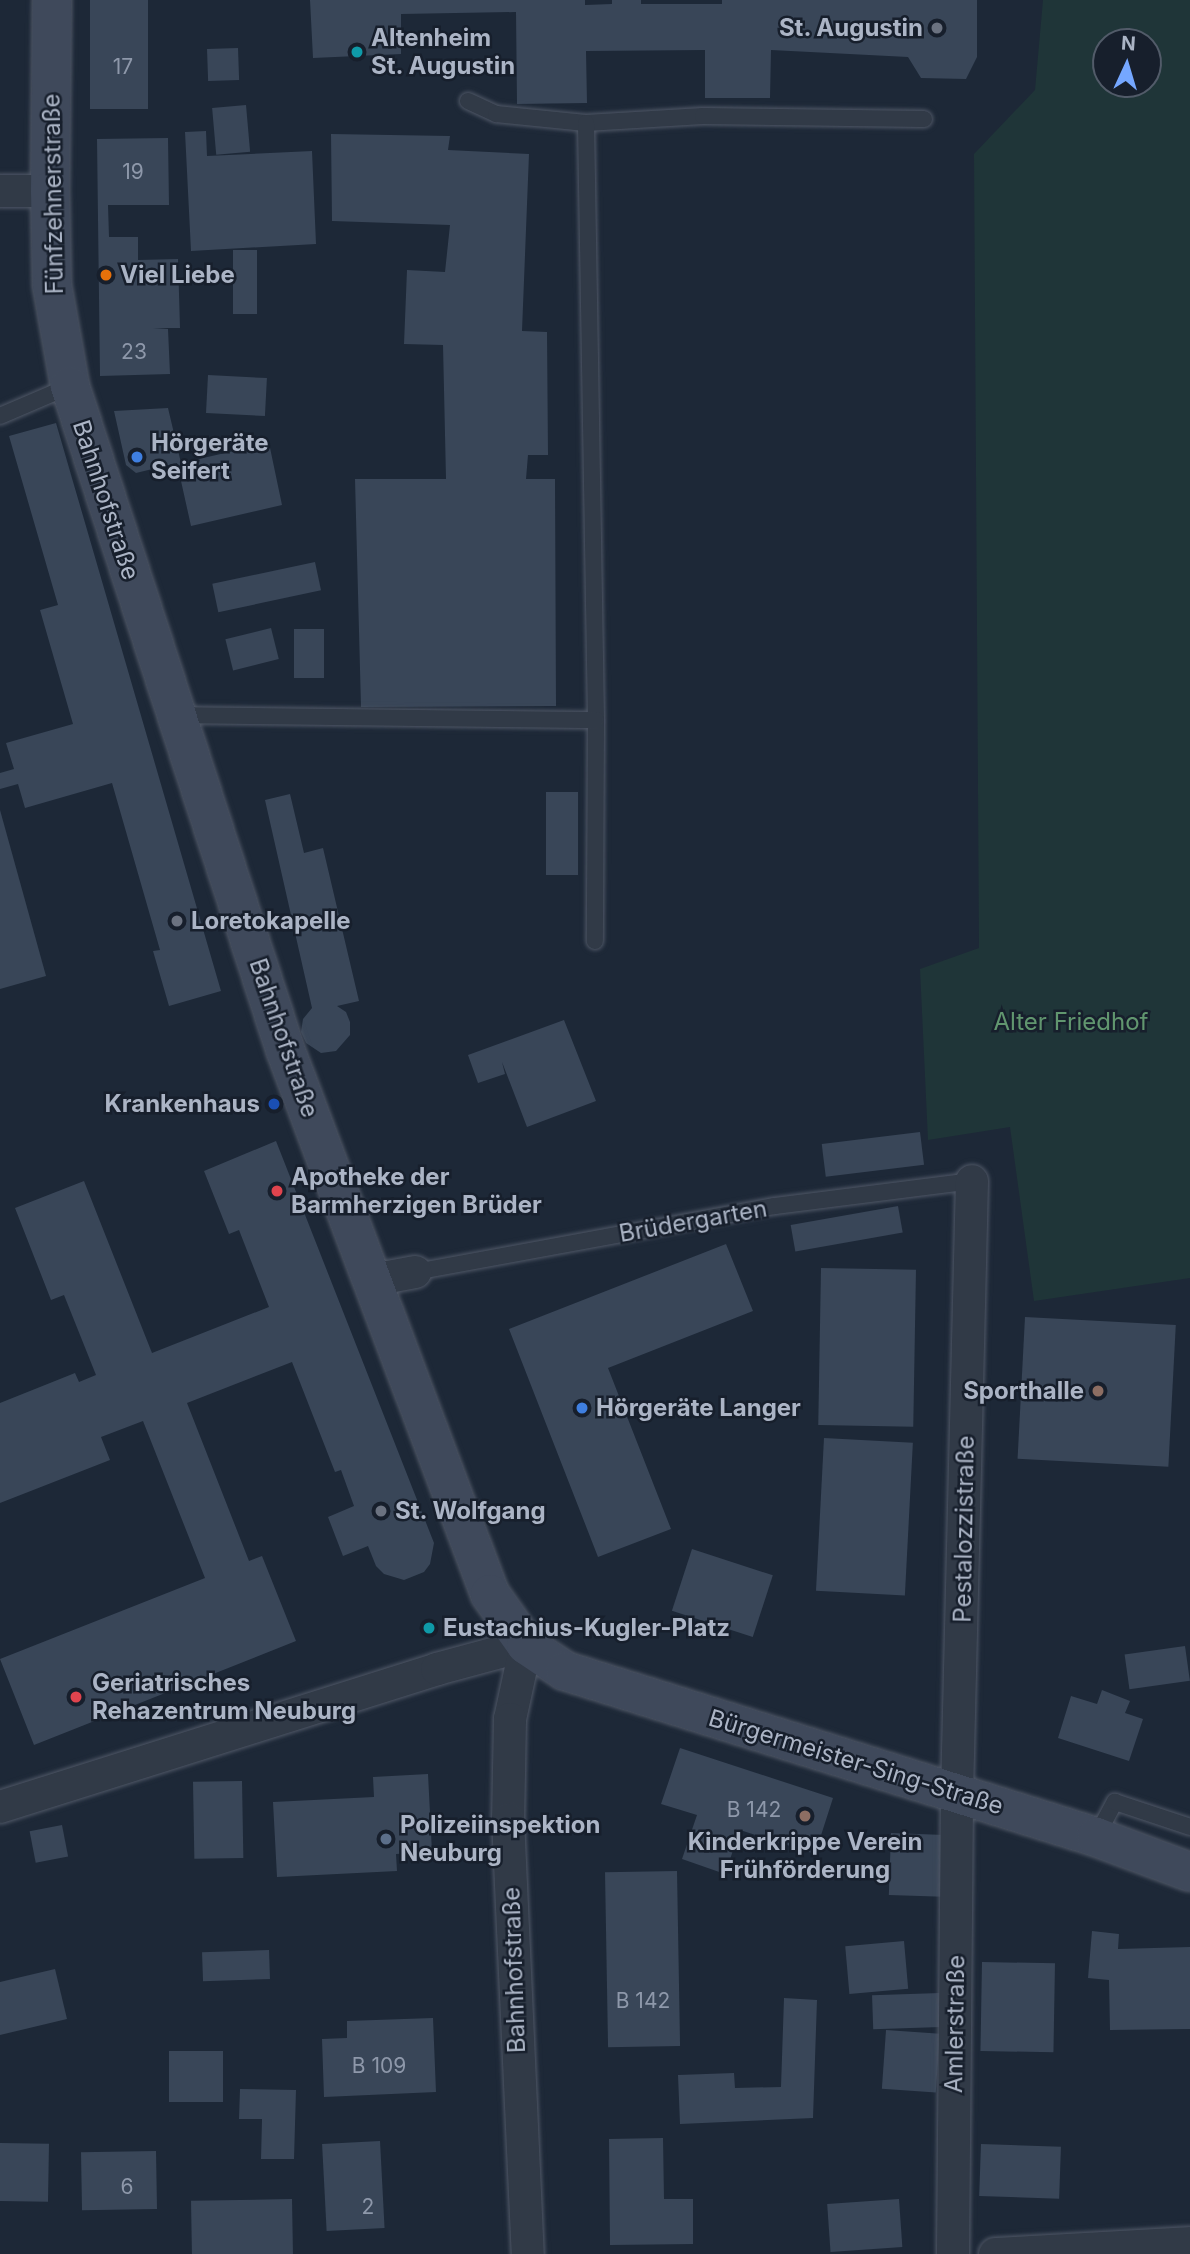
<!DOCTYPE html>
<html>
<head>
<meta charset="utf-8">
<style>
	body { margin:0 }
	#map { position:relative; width:1190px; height:2254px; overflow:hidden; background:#1d2837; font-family:Inter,sans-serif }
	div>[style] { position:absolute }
	.green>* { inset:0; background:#1f3538 }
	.building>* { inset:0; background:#394658; transform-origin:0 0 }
	.roads { filter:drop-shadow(0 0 2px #4f5766) drop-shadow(0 0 2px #4f5766) }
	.service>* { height:16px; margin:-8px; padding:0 8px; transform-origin:8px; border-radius:8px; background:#313a47 }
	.minor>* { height:32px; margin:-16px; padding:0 16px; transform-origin:16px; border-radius:16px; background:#313a47 }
	.secondary>* { height:38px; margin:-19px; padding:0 19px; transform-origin:19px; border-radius:19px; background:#3f495b }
	.dots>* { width:19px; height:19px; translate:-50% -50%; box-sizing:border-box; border:4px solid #171f2c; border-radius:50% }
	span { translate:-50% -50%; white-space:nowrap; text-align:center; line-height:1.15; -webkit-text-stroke:5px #171f2c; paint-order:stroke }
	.number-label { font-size:21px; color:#8e98aa }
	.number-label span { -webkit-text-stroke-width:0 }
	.poi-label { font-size:24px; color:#abb4c5; font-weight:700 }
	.right { translate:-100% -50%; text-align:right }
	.left { translate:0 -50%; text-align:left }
	.street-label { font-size:24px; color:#abb4c5 }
	.park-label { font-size:24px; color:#61966f }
	.north { position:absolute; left:1092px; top:28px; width:70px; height:70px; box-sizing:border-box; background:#171f2c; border:2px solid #525b69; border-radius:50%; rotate:4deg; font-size:19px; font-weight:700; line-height:28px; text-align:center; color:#abb4c5 }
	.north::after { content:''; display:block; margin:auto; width:24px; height:32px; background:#75a7ff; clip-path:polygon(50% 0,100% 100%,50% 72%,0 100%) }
</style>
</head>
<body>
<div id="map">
	<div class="green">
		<i style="clip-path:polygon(evenodd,1043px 0,1190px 0,1190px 1278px,1034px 1301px,1010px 1127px,928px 1140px,920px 969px,979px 948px,974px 154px,1035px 90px,1043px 0,1106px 42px,1148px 42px,1148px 84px,1106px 84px,1106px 42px)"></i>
	</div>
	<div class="building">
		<i style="left:90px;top:0;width:58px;height:109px"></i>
		<i style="clip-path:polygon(310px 0,585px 0,585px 5px,612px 4px,612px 0,641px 0,641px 4px,722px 4px,722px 0,977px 0,977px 57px,966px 79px,921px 78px,908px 57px,771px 50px,770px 98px,705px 98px,705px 50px,586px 51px,587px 103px,517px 104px,516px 12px,401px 14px,401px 54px,313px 58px)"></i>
		<i style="left:238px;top:48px;width:32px;height:31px;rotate:88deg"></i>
		<i style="left:246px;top:105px;width:47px;height:34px;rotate:85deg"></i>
		<i style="clip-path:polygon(206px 131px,207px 156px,312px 151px,316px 244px,191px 251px,185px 132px)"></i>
		<i style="clip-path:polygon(331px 134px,450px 136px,448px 150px,529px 154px,522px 331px,547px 332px,548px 455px,528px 455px,526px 479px,555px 479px,556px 706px,361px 707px,355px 479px,446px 479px,443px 345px,404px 344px,407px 270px,445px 272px,450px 225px,332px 221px)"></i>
		<i style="clip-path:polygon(168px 138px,169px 205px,108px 205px,109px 237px,138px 237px,138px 260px,178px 259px,180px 328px,153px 328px,168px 329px,170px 374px,100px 376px,97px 139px)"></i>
		<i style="left:233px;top:250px;width:24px;height:64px"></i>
		<i style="left:208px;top:375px;width:59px;height:38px;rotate:3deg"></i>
		<i style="clip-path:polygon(168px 408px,181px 463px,269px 443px,282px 505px,191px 526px,177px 463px,136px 473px,126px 465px,114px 411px)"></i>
		<i style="clip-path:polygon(56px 423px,221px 991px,169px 1006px,153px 951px,160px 950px,112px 783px,25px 808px,18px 784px,0 789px,0 773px,14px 769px,6px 743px,73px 724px,40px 610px,58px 605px,9px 436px)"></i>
		<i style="left:315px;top:562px;width:29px;height:105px;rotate:78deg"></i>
		<i style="left:271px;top:628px;width:32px;height:47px;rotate:76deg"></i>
		<i style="left:294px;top:629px;width:30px;height:49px"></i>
		<i style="left:546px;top:792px;width:32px;height:83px"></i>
		<i style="clip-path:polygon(290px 794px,304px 853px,323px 848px,359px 1001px,337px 1006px,346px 1012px,350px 1022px,350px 1035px,336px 1051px,321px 1053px,306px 1043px,301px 1032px,303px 1019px,312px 1008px,265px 800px)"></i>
		<i style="clip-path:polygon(0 810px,46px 976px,0 989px)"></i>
		<i style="clip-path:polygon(564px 1020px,596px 1101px,527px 1127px,502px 1062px,505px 1074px,478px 1083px,468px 1055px)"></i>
		<i style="left:920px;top:1132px;width:33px;height:99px;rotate:83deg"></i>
		<i style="clip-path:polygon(276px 1141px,434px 1543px,430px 1564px,424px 1572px,404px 1580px,384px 1574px,376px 1566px,368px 1546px,343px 1556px,328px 1517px,354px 1506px,341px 1470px,335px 1472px,292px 1362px,187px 1403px,249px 1561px,262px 1556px,296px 1641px,34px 1745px,0 1659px,205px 1578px,143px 1421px,101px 1437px,110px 1460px,0 1503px,0 1403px,75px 1373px,79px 1382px,96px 1375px,64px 1295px,51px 1300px,15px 1208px,84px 1181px,152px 1353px,269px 1307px,239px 1230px,229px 1234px,204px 1171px)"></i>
		<i style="left:898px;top:1206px;width:27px;height:109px;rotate:80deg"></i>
		<i style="clip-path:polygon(726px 1244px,753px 1311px,608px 1368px,671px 1529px,598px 1557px,509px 1329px)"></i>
		<i style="left:821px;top:1268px;width:95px;height:157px;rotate:1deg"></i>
		<i style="left:1025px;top:1317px;width:151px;height:142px;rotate:3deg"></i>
		<i style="left:824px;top:1438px;width:89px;height:153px;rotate:3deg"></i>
		<i style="left:692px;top:1549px;width:85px;height:65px;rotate:18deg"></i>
		<i style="left:1185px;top:1646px;width:35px;height:61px;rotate:82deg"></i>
		<i style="clip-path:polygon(1102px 1690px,1130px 1701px,1125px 1713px,1143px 1719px,1129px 1761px,1058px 1738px,1071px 1696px,1097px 1704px)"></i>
		<i style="clip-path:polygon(680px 1748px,833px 1798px,815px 1854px,740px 1830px,725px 1874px,682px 1859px,697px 1815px,661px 1804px)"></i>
		<i style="clip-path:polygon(428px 1774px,432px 1852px,396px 1854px,397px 1871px,277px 1877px,273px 1802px,374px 1797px,373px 1777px)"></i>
		<i style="left:242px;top:1781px;width:77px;height:49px;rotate:89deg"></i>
		<i style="left:62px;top:1825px;width:32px;height:33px;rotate:79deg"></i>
		<i style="left:891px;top:1833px;width:54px;height:62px;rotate:2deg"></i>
		<i style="left:677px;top:1871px;width:175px;height:72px;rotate:89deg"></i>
		<i style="clip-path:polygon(1092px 1931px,1119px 1934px,1118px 1949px,1190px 1947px,1190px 2029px,1110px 2030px,1109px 1980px,1088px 1978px)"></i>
		<i style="left:904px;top:1941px;width:48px;height:59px;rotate:85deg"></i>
		<i style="left:269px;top:1950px;width:29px;height:67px;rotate:88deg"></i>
		<i style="left:982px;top:1962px;width:73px;height:89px;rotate:1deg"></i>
		<i style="clip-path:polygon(55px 1969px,67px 2019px,0 2035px,0 1982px)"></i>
		<i style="left:940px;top:1993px;width:34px;height:68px;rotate:88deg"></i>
		<i style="clip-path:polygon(784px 1998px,817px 2000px,813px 2118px,680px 2124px,678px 2075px,734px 2073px,735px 2088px,781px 2087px)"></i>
		<i style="clip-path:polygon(433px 2018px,436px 2092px,324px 2097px,322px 2039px,347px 2038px,347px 2021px)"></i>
		<i style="left:886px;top:2030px;width:54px;height:59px;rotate:4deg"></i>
		<i style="left:169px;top:2051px;width:54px;height:51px"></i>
		<i style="clip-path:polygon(240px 2089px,296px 2090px,294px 2159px,261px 2159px,262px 2119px,239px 2119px)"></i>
		<i style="clip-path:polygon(663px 2138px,664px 2199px,693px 2199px,693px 2244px,610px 2245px,609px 2139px)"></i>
		<i style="left:380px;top:2141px;width:87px;height:58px;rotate:87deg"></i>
		<i style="left:0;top:2143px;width:49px;height:58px;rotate:1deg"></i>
		<i style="left:981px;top:2144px;width:80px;height:52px;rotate:2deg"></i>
		<i style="left:156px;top:2151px;width:58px;height:75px;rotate:89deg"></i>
		<i style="left:292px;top:2199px;width:55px;height:101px;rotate:89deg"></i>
		<i style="left:899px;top:2199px;width:48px;height:72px;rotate:86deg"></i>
	</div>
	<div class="roads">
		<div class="service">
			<i style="left:468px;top:101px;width:31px;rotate:25deg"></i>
			<i style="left:496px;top:114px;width:90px;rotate:5.7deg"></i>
			<i style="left:586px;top:123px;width:117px;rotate:-3.4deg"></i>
			<i style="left:703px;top:116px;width:221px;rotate:0.8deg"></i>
			<i style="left:586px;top:123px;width:597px;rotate:89.04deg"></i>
			<i style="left:596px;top:720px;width:221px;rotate:90.3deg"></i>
			<i style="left:0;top:416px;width:76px;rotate:-23.2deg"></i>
			<i style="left:176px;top:715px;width:420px;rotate:0.7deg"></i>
			<i style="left:415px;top:1272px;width:366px;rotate:-10.4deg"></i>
			<i style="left:775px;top:1206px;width:199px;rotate:-7.2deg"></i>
			<i style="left:1096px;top:1837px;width:40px;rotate:-62deg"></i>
			<i style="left:1115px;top:1802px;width:79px;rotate:18.4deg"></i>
		</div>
		<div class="minor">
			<i style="left:0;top:191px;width:50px"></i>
			<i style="left:372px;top:1280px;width:44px;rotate:-10.5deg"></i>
			<i style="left:0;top:1807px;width:458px;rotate:-17.5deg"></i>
			<i style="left:437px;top:1669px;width:92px;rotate:-15.1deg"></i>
			<i style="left:526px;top:1645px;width:76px;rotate:102.2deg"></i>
			<i style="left:510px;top:1719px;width:100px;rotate:91.1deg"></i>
			<i style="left:508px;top:1819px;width:435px;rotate:87.4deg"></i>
			<i style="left:953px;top:2254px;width:460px;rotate:-89.5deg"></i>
			<i style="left:957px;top:1794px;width:613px;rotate:-88.6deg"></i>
			<i style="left:995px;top:2254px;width:195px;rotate:-3.2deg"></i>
		</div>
		<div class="secondary">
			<i style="left:52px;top:0;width:191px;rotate:90.6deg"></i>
			<i style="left:50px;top:191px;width:94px;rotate:88.8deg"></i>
			<i style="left:52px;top:285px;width:103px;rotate:79.9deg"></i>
			<i style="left:70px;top:386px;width:697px;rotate:72.03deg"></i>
			<i style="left:285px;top:1049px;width:582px;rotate:69.39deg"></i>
			<i style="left:490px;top:1594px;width:62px;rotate:54.8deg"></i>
			<i style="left:526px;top:1645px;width:47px;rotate:33.7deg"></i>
			<i style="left:565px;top:1671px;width:556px;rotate:17.36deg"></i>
			<i style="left:1096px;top:1837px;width:100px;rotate:20.4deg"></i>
		</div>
	</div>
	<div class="dots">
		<i style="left:937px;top:28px;background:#6b7280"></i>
		<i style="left:357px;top:52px;background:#0f9aa8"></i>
		<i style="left:106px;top:275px;background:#e8710a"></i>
		<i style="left:137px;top:457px;background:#3f7fe0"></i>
		<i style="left:177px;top:921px;background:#6b7280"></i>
		<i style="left:274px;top:1104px;background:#1a4fb4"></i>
		<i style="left:277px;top:1191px;background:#e0444e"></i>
		<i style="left:1098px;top:1391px;background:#8d6e63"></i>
		<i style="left:582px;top:1408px;background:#3f7fe0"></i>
		<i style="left:381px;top:1511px;background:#6b7280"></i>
		<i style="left:429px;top:1628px;background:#0f9aa8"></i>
		<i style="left:76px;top:1697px;background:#e0444e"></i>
		<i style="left:805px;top:1816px;background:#8d6e63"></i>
		<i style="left:386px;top:1839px;background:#5c6f8a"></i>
	</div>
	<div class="number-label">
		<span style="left:123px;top:67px">17</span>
		<span style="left:133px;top:172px">19</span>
		<span style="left:134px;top:352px">23</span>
		<span style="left:754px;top:1810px">B 142</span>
		<span style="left:643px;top:2001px">B 142</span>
		<span style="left:379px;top:2066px">B 109</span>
		<span style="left:127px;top:2187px">6</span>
		<span style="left:368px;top:2207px">2</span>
	</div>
	<div class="poi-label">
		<span class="right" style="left:923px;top:28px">St. Augustin</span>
		<span class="left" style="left:371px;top:52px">Altenheim<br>St. Augustin</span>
		<span class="left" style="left:120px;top:275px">Viel Liebe</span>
		<span class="left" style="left:151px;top:457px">Hörgeräte<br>Seifert</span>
		<span class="left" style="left:191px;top:921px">Loretokapelle</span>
		<span class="right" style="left:260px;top:1104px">Krankenhaus</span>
		<span class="left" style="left:291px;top:1191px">Apotheke der<br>Barmherzigen Brüder</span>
		<span class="right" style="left:1084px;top:1391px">Sporthalle</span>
		<span class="left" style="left:596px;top:1408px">Hörgeräte Langer</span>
		<span class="left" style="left:395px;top:1511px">St. Wolfgang</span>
		<span class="left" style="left:443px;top:1628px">Eustachius-Kugler-Platz</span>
		<span class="left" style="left:92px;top:1697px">Geriatrisches<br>Rehazentrum Neuburg</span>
		<span class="left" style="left:400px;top:1839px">Polizeiinspektion<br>Neuburg</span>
		<span style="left:805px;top:1856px">Kinderkrippe Verein<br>Frühförderung</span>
	</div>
	<div class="street-label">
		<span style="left:53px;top:194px;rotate:-91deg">Fünfzehnerstraße</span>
		<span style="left:106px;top:500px;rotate:72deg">Bahnhofstraße</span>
		<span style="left:284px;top:1038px;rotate:71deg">Bahnhofstraße</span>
		<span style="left:693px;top:1221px;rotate:-10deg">Brüdergarten</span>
		<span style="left:964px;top:1529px;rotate:-89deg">Pestalozzistraße</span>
		<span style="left:856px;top:1762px;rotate:17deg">Bürgermeister-Sing-Straße</span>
		<span style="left:514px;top:1970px;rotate:-92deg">Bahnhofstraße</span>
		<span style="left:955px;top:2024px;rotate:-89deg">Amlerstraße</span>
	</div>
	<div class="park-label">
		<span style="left:1071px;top:1022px">Alter Friedhof</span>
	</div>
	<div class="north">N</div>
</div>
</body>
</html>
